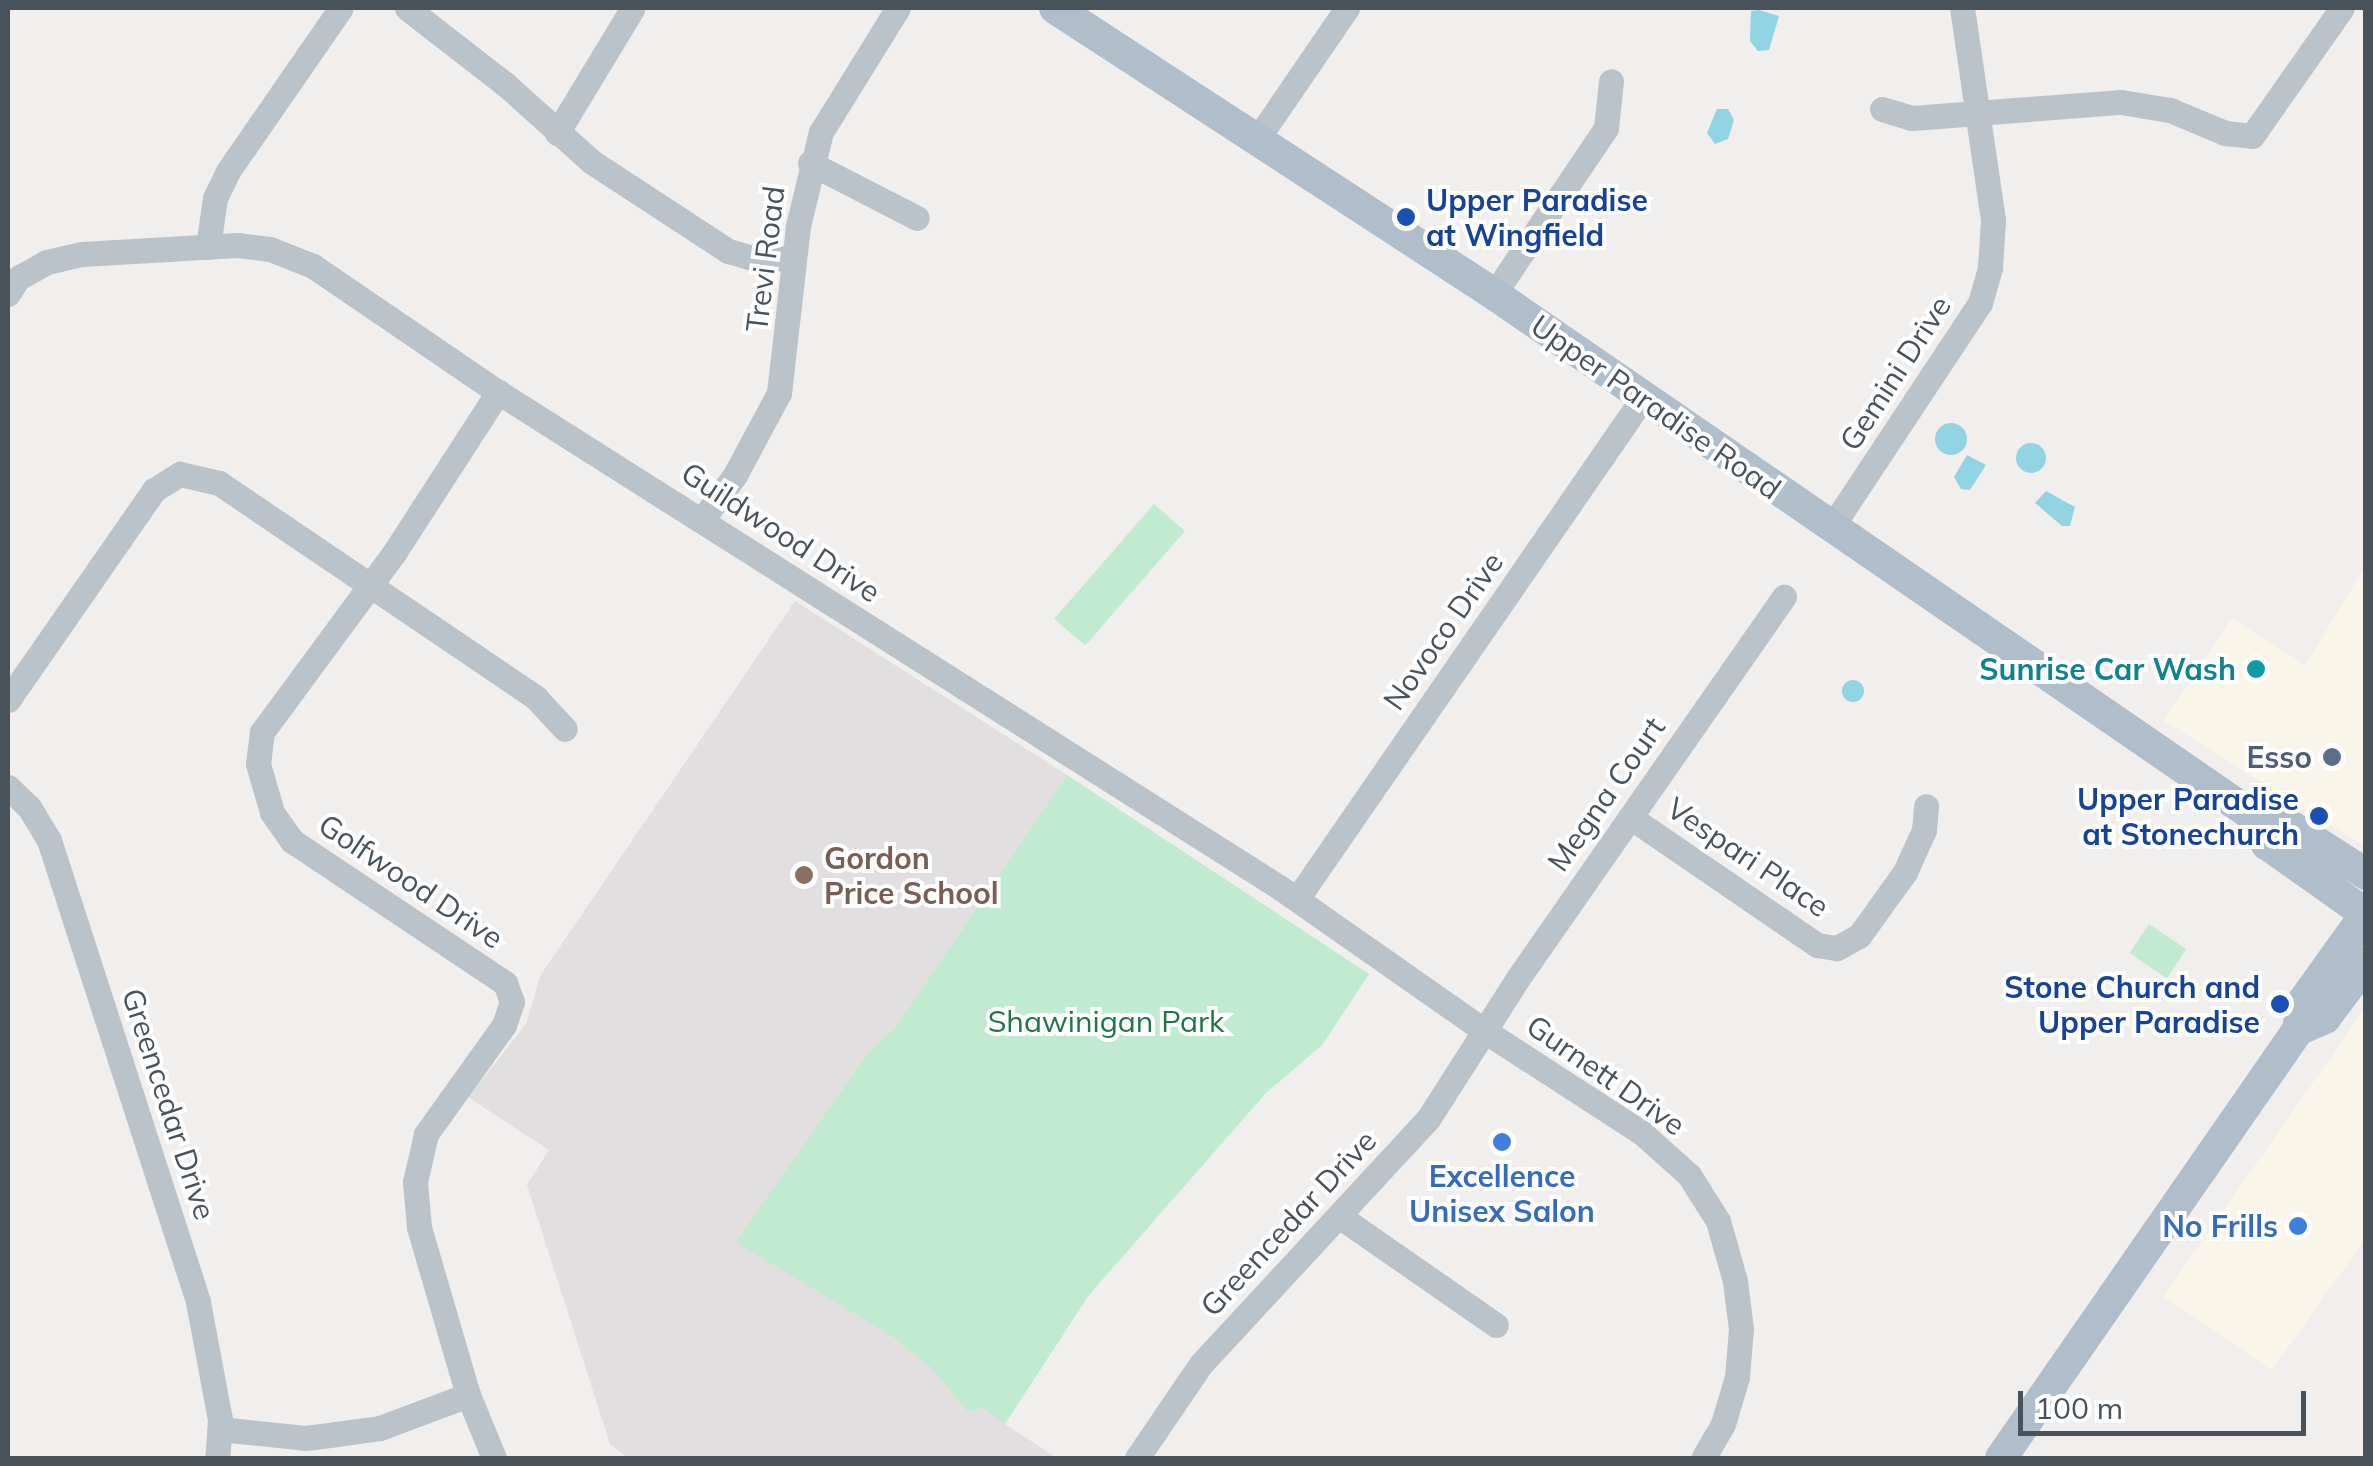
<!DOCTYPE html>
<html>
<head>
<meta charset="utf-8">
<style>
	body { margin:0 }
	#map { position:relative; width:2373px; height:1466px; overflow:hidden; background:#f1eeee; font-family:Mulish,sans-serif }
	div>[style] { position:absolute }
	.commercial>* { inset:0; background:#faf5e9 }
	.education>* { inset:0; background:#e1dfdf }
	.green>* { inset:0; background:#c0ebd0; transform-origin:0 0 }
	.water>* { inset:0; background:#91d4e4 }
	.round { border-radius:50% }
	.minor>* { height:25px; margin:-12.5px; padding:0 12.5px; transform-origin:12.5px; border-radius:12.5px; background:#bbc3ca }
	.major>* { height:32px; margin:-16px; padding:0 16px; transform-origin:16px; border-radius:16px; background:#b0becb }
	.dots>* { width:28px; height:28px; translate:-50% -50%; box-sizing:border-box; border:5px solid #fff; border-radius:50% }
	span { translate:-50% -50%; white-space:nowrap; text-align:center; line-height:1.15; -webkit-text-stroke:8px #fff; paint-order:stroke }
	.transit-label { font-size:30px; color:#164399; font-weight:700 }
	.left { translate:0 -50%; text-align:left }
	.right { translate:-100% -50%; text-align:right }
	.street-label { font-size:30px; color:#48525a }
	.culture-label { font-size:30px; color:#0d838f; font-weight:700 }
	.service-label { font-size:30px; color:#4e5e75; font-weight:700 }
	.education-label { font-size:30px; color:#785e54; font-weight:700 }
	.park-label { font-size:30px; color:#1f7548 }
	.shop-label { font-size:30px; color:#366cbe; font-weight:700 }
	.frame { position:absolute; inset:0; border:10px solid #48525a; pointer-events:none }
	.scale { position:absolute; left:2018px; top:1391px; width:288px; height:45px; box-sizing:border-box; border:5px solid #48525a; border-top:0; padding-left:12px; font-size:30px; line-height:35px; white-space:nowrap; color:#48525a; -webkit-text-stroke:8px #fff; paint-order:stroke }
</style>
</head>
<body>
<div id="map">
	<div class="commercial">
		<i style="clip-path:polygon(2365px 567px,2365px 847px,2163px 720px,2233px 618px,2305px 665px)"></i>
		<i style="clip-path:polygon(2365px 1008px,2365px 1239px,2272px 1370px,2163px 1297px)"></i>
	</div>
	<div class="education">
		<i style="clip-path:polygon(795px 601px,1067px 775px,895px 1028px,867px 1054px,737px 1242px,890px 1335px,1005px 1424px,1057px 1458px,628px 1458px,610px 1444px,527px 1185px,549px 1150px,468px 1097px,526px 1024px,540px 976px)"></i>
	</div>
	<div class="green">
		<i style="left:1154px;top:504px;width:41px;height:152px;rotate:41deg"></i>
		<i style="clip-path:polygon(1067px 775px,1369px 974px,1323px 1044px,1266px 1093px,1089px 1295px,1005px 1424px,982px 1407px,968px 1412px,932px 1368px,890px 1335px,736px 1242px,867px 1054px,895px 1028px)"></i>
		<i style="left:2149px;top:924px;width:45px;height:35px;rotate:34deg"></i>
	</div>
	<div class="water">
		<i style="clip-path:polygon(1759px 10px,1779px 16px,1769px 50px,1758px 51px,1750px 41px,1751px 11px)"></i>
		<i style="clip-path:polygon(1717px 109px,1728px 109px,1734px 120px,1728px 139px,1715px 144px,1707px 133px)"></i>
		<i class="round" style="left:1935px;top:423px;width:32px;height:32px"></i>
		<i class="round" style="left:2016px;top:443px;width:30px;height:30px"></i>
		<i style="clip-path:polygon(1967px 455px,1986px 465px,1970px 490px,1961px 489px,1954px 477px)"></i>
		<i style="clip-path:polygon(2046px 491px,2075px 507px,2070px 526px,2062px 526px,2035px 503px)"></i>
		<i class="round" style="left:1842px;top:680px;width:22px;height:22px"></i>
	</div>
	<div class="minor">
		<i style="left:407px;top:8px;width:124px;rotate:37.8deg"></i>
		<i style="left:505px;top:84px;width:117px;rotate:41.9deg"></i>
		<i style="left:592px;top:162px;width:163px;rotate:33.2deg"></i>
		<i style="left:728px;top:251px;width:22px;rotate:16deg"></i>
		<i style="left:749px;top:257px;width:45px;rotate:2.5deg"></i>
		<i style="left:1882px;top:109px;width:31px;rotate:17deg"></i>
		<i style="left:1912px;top:118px;width:210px;rotate:-4.4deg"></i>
		<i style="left:2121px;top:102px;width:50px;rotate:9.3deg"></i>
		<i style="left:2170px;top:110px;width:60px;rotate:22.7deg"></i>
		<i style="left:2225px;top:133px;width:27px;rotate:6deg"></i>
		<i style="left:2252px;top:136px;width:156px;rotate:-54.9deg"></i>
		<i style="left:557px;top:133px;width:145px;rotate:-58.8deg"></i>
		<i style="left:1258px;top:138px;width:158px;rotate:-55.6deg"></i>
		<i style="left:810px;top:163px;width:120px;rotate:27.2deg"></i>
		<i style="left:208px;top:247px;width:49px;rotate:-81.9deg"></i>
		<i style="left:215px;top:198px;width:30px;rotate:-64deg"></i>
		<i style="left:228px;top:171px;width:198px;rotate:-55.3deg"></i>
		<i style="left:8px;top:294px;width:19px;rotate:-58deg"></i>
		<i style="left:18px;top:278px;width:33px;rotate:-29deg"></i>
		<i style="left:47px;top:262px;width:36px;rotate:-13deg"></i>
		<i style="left:82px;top:254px;width:155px;rotate:-3.3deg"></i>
		<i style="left:237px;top:245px;width:33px;rotate:7deg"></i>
		<i style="left:270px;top:249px;width:46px;rotate:21.6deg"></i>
		<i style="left:313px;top:266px;width:224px;rotate:34.3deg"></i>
		<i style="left:498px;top:392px;width:925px;rotate:32.37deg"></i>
		<i style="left:1279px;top:887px;width:249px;rotate:35deg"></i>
		<i style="left:1483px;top:1030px;width:189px;rotate:32.9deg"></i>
		<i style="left:1642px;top:1133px;width:63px;rotate:41.8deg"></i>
		<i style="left:1689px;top:1175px;width:54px;rotate:57.8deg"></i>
		<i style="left:1718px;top:1221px;width:62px;rotate:74.2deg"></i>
		<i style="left:1735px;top:1281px;width:48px;rotate:82.9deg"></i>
		<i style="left:1741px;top:1329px;width:48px;rotate:94.8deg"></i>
		<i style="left:1737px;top:1377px;width:49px;rotate:106.6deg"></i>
		<i style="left:1723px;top:1424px;width:39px;rotate:120deg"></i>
		<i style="left:1494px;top:294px;width:200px;rotate:-56deg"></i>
		<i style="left:1606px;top:128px;width:47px;rotate:-83.9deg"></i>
		<i style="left:702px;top:520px;width:56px;rotate:-53.7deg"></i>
		<i style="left:735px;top:475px;width:93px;rotate:-61.8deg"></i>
		<i style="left:779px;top:393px;width:168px;rotate:-83.5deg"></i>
		<i style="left:798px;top:226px;width:97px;rotate:-76.3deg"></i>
		<i style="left:821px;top:132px;width:146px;rotate:-58.2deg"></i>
		<i style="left:1831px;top:528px;width:270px;rotate:-56.5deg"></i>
		<i style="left:1980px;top:303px;width:37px;rotate:-74deg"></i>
		<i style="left:1990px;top:267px;width:47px;rotate:-86.3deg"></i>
		<i style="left:1993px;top:220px;width:214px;rotate:-98.3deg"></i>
		<i style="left:8px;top:700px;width:256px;rotate:-55.2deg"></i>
		<i style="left:154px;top:490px;width:31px;rotate:-32deg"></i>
		<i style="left:180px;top:474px;width:40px;rotate:13deg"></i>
		<i style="left:219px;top:483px;width:383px;rotate:34.1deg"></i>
		<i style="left:536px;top:698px;width:42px;rotate:46.9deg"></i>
		<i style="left:8px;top:787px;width:29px;rotate:44deg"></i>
		<i style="left:29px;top:807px;width:39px;rotate:59deg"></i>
		<i style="left:49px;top:840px;width:485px;rotate:72.1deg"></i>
		<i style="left:198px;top:1302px;width:119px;rotate:79.4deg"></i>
		<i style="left:220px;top:1419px;width:39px;rotate:94deg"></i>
		<i style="left:1630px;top:817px;width:227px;rotate:34.4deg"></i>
		<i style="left:1817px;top:945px;width:20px;rotate:9deg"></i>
		<i style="left:1837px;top:948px;width:25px;rotate:-29deg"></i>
		<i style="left:1859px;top:936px;width:79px;rotate:-54.3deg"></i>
		<i style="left:1905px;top:872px;width:46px;rotate:-65.7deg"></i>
		<i style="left:1924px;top:830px;width:24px;rotate:-85deg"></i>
		<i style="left:1297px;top:899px;width:607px;rotate:-55.39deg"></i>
		<i style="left:1339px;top:1216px;width:191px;rotate:34.8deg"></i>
		<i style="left:220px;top:1429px;width:85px;rotate:6deg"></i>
		<i style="left:305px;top:1438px;width:31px;rotate:-7deg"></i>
		<i style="left:336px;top:1434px;width:44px;rotate:-7.8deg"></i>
		<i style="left:380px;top:1428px;width:94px;rotate:-20.6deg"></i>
		<i style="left:494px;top:1458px;width:68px;rotate:-112.4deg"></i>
		<i style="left:468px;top:1395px;width:175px;rotate:-106.3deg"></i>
		<i style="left:419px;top:1227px;width:45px;rotate:-95.1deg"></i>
		<i style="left:415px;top:1182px;width:49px;rotate:-77.1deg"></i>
		<i style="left:426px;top:1134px;width:134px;rotate:-54.4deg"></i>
		<i style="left:504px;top:1025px;width:24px;rotate:-71deg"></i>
		<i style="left:512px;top:1002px;width:20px;rotate:-110deg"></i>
		<i style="left:505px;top:983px;width:256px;rotate:-146.3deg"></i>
		<i style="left:292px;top:841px;width:35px;rotate:-125deg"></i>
		<i style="left:272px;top:812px;width:50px;rotate:-106.3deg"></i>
		<i style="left:258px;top:764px;width:32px;rotate:-83deg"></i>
		<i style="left:262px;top:732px;width:222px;rotate:-53.6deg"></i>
		<i style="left:394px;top:553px;width:192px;rotate:-57.1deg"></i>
		<i style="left:1137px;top:1458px;width:114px;rotate:-55.8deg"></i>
		<i style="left:1201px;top:1364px;width:334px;rotate:-47.2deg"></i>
		<i style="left:1428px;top:1119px;width:167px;rotate:-57.4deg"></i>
		<i style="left:1518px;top:978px;width:465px;rotate:-55.1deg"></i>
	</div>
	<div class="major">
		<i style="left:1055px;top:8px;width:524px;rotate:33.08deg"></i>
		<i style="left:1494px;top:294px;width:920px;rotate:34.5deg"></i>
		<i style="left:2252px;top:815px;width:26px;rotate:7deg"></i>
		<i style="left:2278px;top:818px;width:104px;rotate:32.5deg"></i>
		<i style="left:2252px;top:815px;width:33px;rotate:63deg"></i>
		<i style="left:2267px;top:844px;width:121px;rotate:35.3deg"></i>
		<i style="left:2298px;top:1030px;width:30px;rotate:-24deg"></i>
		<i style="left:2325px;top:1018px;width:69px;rotate:-53.3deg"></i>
		<i style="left:2001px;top:1458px;width:521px;rotate:-55.24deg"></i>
		<i style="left:2298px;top:1030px;width:27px;rotate:-82deg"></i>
		<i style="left:2302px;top:1003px;width:110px;rotate:-54.3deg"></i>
	</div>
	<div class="dots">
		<i style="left:1406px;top:217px;background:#1a4fb4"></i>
		<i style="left:2256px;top:669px;background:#0f9aa8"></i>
		<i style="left:2332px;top:757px;background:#5c6f8a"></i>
		<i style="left:2319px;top:816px;background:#1a4fb4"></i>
		<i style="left:804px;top:875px;background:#8d6e63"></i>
		<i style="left:2280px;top:1004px;background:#1a4fb4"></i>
		<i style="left:1502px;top:1142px;background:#3f7fe0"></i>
		<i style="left:2298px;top:1226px;background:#3f7fe0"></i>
	</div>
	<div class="transit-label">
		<span class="left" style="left:1426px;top:217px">Upper Paradise<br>at Wingfield</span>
		<span class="right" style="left:2299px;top:816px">Upper Paradise<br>at Stonechurch</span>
		<span class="right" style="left:2260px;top:1004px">Stone Church and<br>Upper Paradise</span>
	</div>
	<div class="street-label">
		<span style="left:765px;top:259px;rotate:-83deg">Trevi Road</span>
		<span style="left:1895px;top:373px;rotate:-57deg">Gemini Drive</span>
		<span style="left:1656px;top:407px;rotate:35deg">Upper Paradise Road</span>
		<span style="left:781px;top:532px;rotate:33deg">Guildwood Drive</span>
		<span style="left:1443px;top:631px;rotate:-55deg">Novoco Drive</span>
		<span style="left:1606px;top:794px;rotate:-55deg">Megna Court</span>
		<span style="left:1748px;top:857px;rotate:34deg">Vespari Place</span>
		<span style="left:411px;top:881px;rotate:34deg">Golfwood Drive</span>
		<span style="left:1606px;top:1075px;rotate:35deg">Gurnett Drive</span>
		<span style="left:169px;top:1104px;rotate:72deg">Greencedar Drive</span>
		<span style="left:1288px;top:1223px;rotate:-47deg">Greencedar Drive</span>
	</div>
	<div class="culture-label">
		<span class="right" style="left:2236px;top:669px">Sunrise Car Wash</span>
	</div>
	<div class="service-label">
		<span class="right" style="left:2312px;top:757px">Esso</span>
	</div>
	<div class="education-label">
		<span class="left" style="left:824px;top:875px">Gordon<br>Price School</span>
	</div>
	<div class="park-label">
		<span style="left:1106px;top:1021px">Shawinigan Park</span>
	</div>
	<div class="shop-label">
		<span style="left:1502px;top:1193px">Excellence<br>Unisex Salon</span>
		<span class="right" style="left:2278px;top:1226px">No Frills</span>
	</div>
	<div class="frame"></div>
	<div class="scale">100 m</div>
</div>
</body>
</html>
